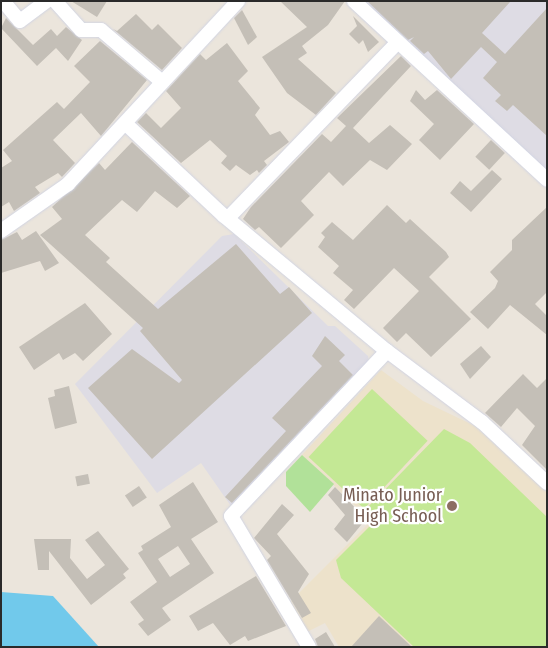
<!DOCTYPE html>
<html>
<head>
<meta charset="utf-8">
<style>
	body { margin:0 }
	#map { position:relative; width:548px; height:648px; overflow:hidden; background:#ebe5dc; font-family:"Fira Sans Condensed",sans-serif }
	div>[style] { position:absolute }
	.industrial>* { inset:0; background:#dedce4 }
	.education>* { inset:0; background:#ede2cb }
	.green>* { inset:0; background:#b1e199 }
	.pitch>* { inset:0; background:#c4e895; transform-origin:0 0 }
	.water>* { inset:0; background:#71c9eb }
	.building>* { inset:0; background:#c4bfb7; transform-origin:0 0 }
	.roads { filter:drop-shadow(0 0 1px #d1d4e2) drop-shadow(0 0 1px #d1d4e2) }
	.minor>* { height:14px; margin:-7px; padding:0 7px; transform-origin:7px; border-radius:7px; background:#fff }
	.dots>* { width:14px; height:14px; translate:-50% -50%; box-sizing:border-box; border:2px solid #fff; border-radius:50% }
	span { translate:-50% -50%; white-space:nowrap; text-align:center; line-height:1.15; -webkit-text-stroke:4.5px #fff; paint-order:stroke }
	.education-label { font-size:18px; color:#785e54 }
	.right { translate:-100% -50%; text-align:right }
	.frame { position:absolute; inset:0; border:2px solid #2a2a2a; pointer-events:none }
</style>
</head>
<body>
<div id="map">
	<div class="industrial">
		<i style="clip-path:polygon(361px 1px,547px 1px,547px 175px)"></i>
		<i style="clip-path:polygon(234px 234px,328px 326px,335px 326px,368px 356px,369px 364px,233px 509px,201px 463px,157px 493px,75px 384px,222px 236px)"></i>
	</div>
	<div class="education">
		<i style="clip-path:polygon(381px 370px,423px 401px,475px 426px,547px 492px,547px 647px,339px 647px,325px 623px,307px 632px,290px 602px,371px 521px,302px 455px)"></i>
	</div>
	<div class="green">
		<i style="clip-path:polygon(302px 455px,334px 484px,310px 512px,286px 486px,286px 472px)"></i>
	</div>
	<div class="pitch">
		<i style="left:372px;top:389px;width:76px;height:93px;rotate:43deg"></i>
		<i style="clip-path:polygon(444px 429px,470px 443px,547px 517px,547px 647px,414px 647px,341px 578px,336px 560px,377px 519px,367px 508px)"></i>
	</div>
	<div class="water">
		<i style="clip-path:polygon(1px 592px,53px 596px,99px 647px,1px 647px)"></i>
	</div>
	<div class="building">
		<i style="clip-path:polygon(71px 1px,107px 1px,97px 17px)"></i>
		<i style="clip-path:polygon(280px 1px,345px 1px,328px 25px,302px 46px,307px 53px,298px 59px,336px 93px,316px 115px,287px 93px,262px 57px,307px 27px)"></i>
		<i style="clip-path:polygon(367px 1px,511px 1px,482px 33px,505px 54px,547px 8px,547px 136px,513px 105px,507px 111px,495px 101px,501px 95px,483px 78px,497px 62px,481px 47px,451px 79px,428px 51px,424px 54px,410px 41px,414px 37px,408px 40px)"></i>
		<i style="clip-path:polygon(242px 10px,257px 37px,248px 45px,234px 18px)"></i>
		<i style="clip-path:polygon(136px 14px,152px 30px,158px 24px,182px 48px,162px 70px,113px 29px,117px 31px)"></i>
		<i style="clip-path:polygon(353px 16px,379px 42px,368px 52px,363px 40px,359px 44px,349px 34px,357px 26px)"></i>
		<i style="clip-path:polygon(6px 18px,33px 45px,51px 29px,57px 36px,66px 27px,82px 40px,68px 61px,56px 48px,37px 66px,1px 28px)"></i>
		<i style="clip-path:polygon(100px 41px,147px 80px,101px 136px,81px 113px,53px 140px,75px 163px,62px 177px,58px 173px,35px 187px,40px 193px,14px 211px,9px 202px,1px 207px,1px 168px,12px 161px,3px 150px,57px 102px,64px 109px,90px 82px,74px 66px)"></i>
		<i style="clip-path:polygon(227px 43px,248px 71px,238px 81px,260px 108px,255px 115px,270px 135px,280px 131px,289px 142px,264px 161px,267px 165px,259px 173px,257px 170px,250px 175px,236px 165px,230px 171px,221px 163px,227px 156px,210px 140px,181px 163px,137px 122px,146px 113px,161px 128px,181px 108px,166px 91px,200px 54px,206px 60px)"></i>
		<i style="clip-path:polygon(401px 56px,411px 66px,353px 128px,369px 143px,390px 125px,412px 144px,387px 170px,370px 160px,343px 186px,329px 172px,301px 201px,314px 215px,281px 248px,259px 227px,255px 230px,243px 219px,251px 207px,322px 134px,331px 142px,346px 126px,337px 118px)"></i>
		<i style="clip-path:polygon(416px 90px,425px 100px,437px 90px,474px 124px,440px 160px,419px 140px,434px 124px,410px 101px)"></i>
		<i style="left:491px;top:140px;width:19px;height:23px;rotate:43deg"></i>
		<i style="clip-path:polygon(132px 142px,190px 196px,177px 208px,155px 191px,137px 212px,122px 200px,85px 235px,110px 258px,106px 262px,158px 309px,236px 244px,280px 294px,289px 287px,312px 313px,152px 459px,88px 388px,132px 349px,179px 383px,182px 380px,140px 331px,143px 328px,40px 235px,62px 219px,52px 207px,99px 163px,105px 170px)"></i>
		<i style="clip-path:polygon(492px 170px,502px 179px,471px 212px,450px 193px,460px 181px,471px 191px)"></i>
		<i style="clip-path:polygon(387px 205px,406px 223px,410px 219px,446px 252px,449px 257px,429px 277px,471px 319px,431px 357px,406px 333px,397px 342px,383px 328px,419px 291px,394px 268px,354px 309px,344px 300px,353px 290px,333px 273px,339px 266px,318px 247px,325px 237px,321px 233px,332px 222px,353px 240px)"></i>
		<i style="clip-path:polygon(547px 207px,547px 292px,535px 304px,547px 316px,547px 335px,510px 305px,488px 329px,470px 312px,495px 288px,498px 281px,490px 272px,512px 250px,512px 240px)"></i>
		<i style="clip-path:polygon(36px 231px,59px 263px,45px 271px,40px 261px,1px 273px,1px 240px,17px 232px,22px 240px)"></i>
		<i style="clip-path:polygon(85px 303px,112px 334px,83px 361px,75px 353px,63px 360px,59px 353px,34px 370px,19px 347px)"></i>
		<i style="clip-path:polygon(325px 336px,345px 355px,339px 361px,353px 375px,232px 503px,225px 497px,286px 431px,272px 418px,322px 366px,312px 356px)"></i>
		<i style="clip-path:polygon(481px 346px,491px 357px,470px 379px,460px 364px)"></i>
		<i style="clip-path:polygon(523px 374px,537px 388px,547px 378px,547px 470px,522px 445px,535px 426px,517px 408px,501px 427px,485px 413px)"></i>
		<i style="clip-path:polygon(69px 386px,77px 423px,55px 429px,48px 398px,55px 396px,54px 390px)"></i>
		<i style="left:88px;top:474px;width:10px;height:13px;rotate:79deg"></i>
		<i style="clip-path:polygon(evenodd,193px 482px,218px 522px,191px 539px,214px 573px,162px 608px,171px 620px,148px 636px,138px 624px,144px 620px,130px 602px,157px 582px,138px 553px,143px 550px,141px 546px,171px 527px,159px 505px,193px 482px,178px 546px,190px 564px,170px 577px,158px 559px,178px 546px)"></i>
		<i style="left:139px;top:486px;width:14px;height:17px;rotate:56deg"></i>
		<i style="clip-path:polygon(335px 487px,366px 519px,347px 542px,334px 529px,345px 515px,328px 495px)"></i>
		<i style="clip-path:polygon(282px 504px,294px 515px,277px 534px,309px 574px,298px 592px,311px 613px,302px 618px,267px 560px,271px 556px,254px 538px)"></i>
		<i style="clip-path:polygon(98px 531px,129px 569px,123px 574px,126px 578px,91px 605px,49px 551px,49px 570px,38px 570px,34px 539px,71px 539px,70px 558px,87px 579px,105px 565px,85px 540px)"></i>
		<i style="clip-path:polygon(256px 576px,286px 626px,248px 641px,245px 636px,230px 645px,213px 623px,198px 631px,189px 616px)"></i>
		<i style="clip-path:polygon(379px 616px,412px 647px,351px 647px)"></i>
		<i style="clip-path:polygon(326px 632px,335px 647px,318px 647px,315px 639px)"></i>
	</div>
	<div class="roads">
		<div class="minor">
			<i style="left:3px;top:1px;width:26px;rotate:50deg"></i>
			<i style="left:20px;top:21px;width:34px;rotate:-37deg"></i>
			<i style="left:55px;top:1px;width:39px;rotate:48deg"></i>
			<i style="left:81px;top:30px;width:20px"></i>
			<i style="left:101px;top:30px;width:79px;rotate:40.4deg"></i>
			<i style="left:354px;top:1px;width:263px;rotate:42.8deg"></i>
			<i style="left:127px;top:125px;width:132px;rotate:43.2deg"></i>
			<i style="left:223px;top:215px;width:213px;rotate:39.7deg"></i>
			<i style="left:387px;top:351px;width:119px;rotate:36.8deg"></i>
			<i style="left:482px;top:422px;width:89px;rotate:43.2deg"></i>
			<i style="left:229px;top:217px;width:243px;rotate:-46deg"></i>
			<i style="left:1px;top:231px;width:82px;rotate:-35deg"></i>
			<i style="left:68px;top:184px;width:250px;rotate:-47.1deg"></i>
			<i style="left:309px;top:647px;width:152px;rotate:-120.8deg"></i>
			<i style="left:231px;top:516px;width:227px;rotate:-46.6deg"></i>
		</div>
	</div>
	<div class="dots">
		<i style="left:452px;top:506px;background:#8d6e63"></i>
	</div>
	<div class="education-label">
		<span class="right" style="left:442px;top:506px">Minato Junior<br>High School</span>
	</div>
	<div class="frame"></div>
</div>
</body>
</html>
